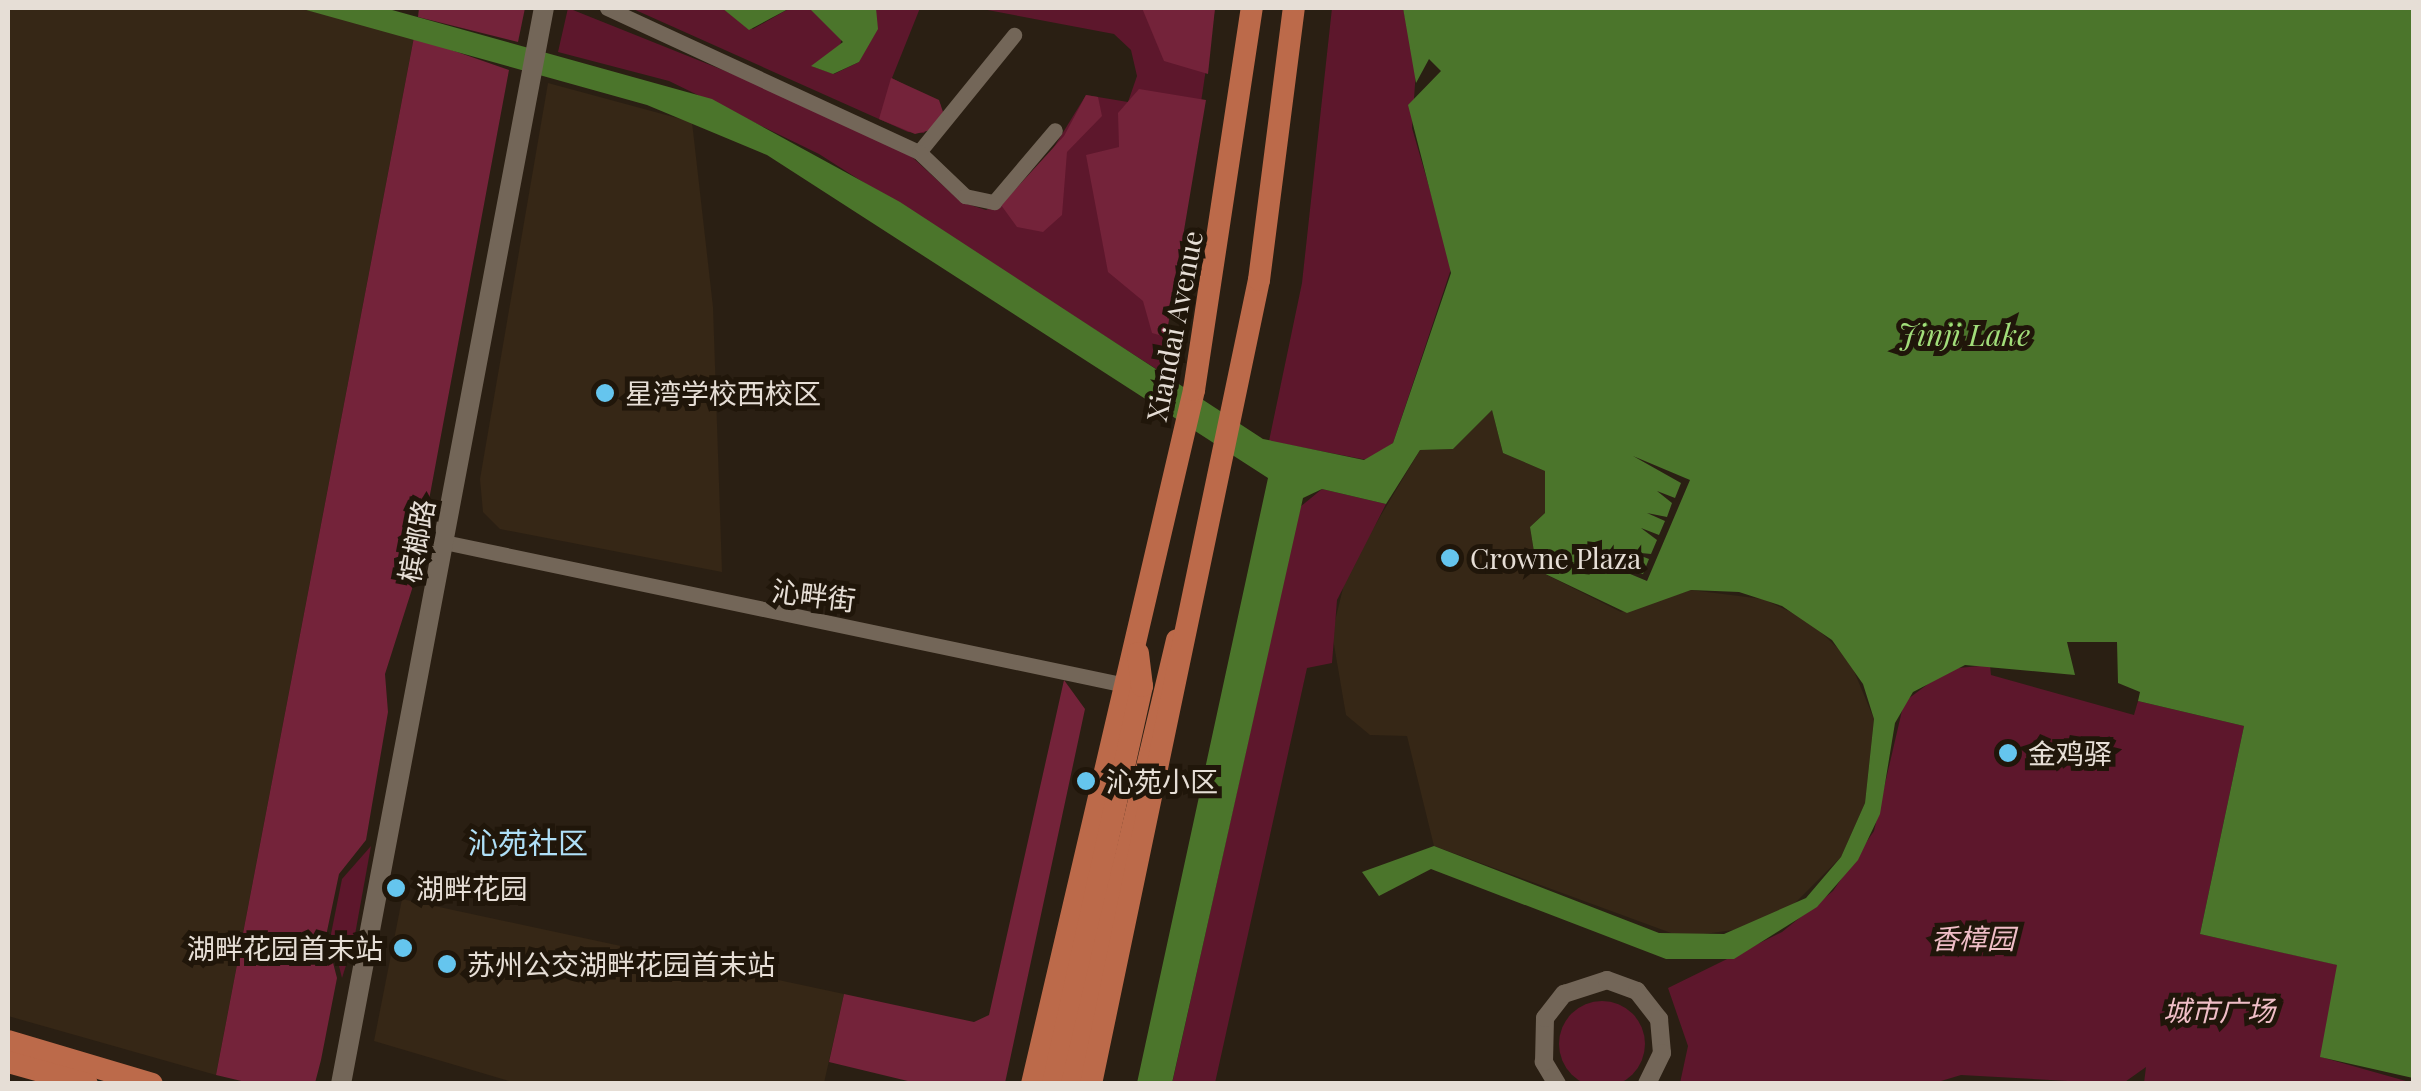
<!DOCTYPE html>
<html>
<head>
<meta charset="utf-8">
<style>
	body { margin:0 }
	#map { position:relative; width:2421px; height:1091px; overflow:hidden; background:#2a1f13; font-family:"Playfair Display","Noto Sans SC",serif }
	div>[style] { position:absolute }
	.built>* { inset:0; background:#362716 }
	.green>* { inset:0; background:#5d172c }
	.round { border-radius:50% }
	.forest>* { inset:0; background:#74233a }
	.water>* { inset:0; background:#4b752b }
	.pier>* { inset:0; background:#2a1f13 }
	.minor>* { height:15px; margin:-7.5px; padding:0 7.5px; transform-origin:7.5px; border-radius:7.5px; background:#736658 }
	.tertiary>* { height:18px; margin:-9px; padding:0 9px; transform-origin:9px; border-radius:9px; background:#736658 }
	.secondary>* { height:20px; margin:-10px; padding:0 10px; transform-origin:10px; border-radius:10px; background:#736658 }
	.primary>* { height:22px; margin:-11px; padding:0 11px; transform-origin:11px; border-radius:11px; background:#bc6a4a }
	.dots>* { width:28px; height:28px; translate:-50% -50%; box-sizing:border-box; border:5px solid #20160a; border-radius:50% }
	span { translate:-50% -50%; white-space:nowrap; text-align:center; line-height:1.15; -webkit-text-stroke:10px #20160a; paint-order:stroke }
	.street-label { font-size:28px; color:#e6ded6 }
	.poi-label { font-size:28px; color:#e6ded6 }
	.left { translate:0 -50%; text-align:left }
	.right { translate:-100% -50%; text-align:right }
	.park-label { font-size:28px; color:#f0bec7; font-style:italic }
	.water-label { font-size:30px; color:#a2de7a; font-style:italic }
	.neighbourhood-label { font-size:30px; color:#afe0f8 }
	.frame { position:absolute; inset:0; border:10px solid #e6ded6; pointer-events:none }
</style>
</head>
<body>
<div id="map">
	<div class="built">
		<i style="clip-path:polygon(8px 8px,299px 8px,414px 37px,216px 1075px,8px 1016px)"></i>
		<i style="clip-path:polygon(548px 83px,692px 122px,713px 307px,722px 572px,500px 529px,483px 512px,480px 479px)"></i>
		<i style="clip-path:polygon(1492px 410px,1503px 453px,1545px 471px,1545px 513px,1530px 527px,1537px 570px,1621px 612px,1691px 590px,1763px 599px,1808px 620px,1849px 659px,1874px 719px,1865px 803px,1841px 857px,1789px 909px,1748px 928px,1682px 937px,1434px 846px,1407px 736px,1370px 735px,1346px 715px,1332px 633px,1347px 572px,1420px 450px,1453px 449px)"></i>
		<i style="clip-path:polygon(402px 899px,844px 994px,824px 1083px,516px 1083px,374px 1041px)"></i>
	</div>
	<div class="green">
		<i style="clip-path:polygon(568px 8px,820px 109px,910px 155px,961px 202px,986px 210px,1011px 197px,1051px 152px,1086px 95px,1128px 102px,1137px 76px,1131px 50px,1114px 34px,977px 8px,1215px 8px,1161px 372px,819px 154px,669px 81px,558px 52px)"></i>
		<i style="clip-path:polygon(631px 8px,722px 8px,753px 29px,790px 8px,812px 8px,842px 36px,839px 52px,814px 67px,834px 74px,859px 62px,876px 8px,920px 8px,892px 78px,941px 105px,924px 133px,908px 132px)"></i>
		<i style="clip-path:polygon(1332px 8px,1403px 8px,1416px 70px,1412px 128px,1452px 266px,1393px 443px,1367px 460px,1269px 441px,1302px 283px)"></i>
		<i style="clip-path:polygon(1322px 489px,1386px 504px,1337px 600px,1332px 663px,1307px 668px,1215px 1083px,1172px 1084px,1300px 507px)"></i>
		<i style="clip-path:polygon(1990px 665px,1991px 675px,2134px 715px,2138px 701px,2244px 726px,2200px 934px,2338px 965px,2321px 1057px,2413px 1083px,2144px 1083px,2146px 1067px,2122px 1084px,1961px 1075px,1931px 1084px,1680px 1083px,1688px 1046px,1668px 988px,1782px 932px,1833px 891px,1874px 831px,1904px 702px,1948px 669px)"></i>
		<i style="clip-path:polygon(371px 846px,354px 940px,342px 978px,331px 934px,342px 879px)"></i>
		<i class="round" style="left:1559px;top:1001px;width:86px;height:86px"></i>
	</div>
	<div class="forest">
		<i style="clip-path:polygon(419px 8px,525px 8px,518px 42px,418px 17px)"></i>
		<i style="clip-path:polygon(1142px 8px,1215px 8px,1208px 74px,1164px 61px)"></i>
		<i style="clip-path:polygon(414px 37px,509px 70px,413px 586px,385px 674px,388px 712px,366px 840px,339px 874px,326px 936px,337px 978px,321px 1060px,315px 1083px,250px 1083px,216px 1075px)"></i>
		<i style="clip-path:polygon(891px 78px,939px 100px,943px 112px,931px 130px,915px 134px,879px 119px)"></i>
		<i style="clip-path:polygon(1139px 89px,1206px 100px,1166px 337px,1152px 333px,1143px 301px,1108px 272px,1086px 155px,1119px 147px,1118px 113px)"></i>
		<i style="clip-path:polygon(1086px 95px,1098px 97px,1102px 116px,1067px 152px,1062px 215px,1043px 232px,1017px 227px,1001px 205px,1064px 136px)"></i>
		<i style="clip-path:polygon(1064px 680px,1085px 709px,1005px 1083px,916px 1083px,829px 1062px,844px 994px,974px 1022px,989px 1015px)"></i>
	</div>
	<div class="water">
		<i style="clip-path:polygon(299px 8px,385px 8px,712px 99px,900px 202px,1263px 439px,1364px 460px,1393px 443px,1451px 273px,1408px 105px,1441px 71px,1429px 59px,1416px 83px,1403px 8px,2413px 8px,2413px 1078px,2320px 1057px,2337px 965px,2200px 934px,2244px 726px,2138px 701px,2140px 692px,2118px 683px,2117px 642px,2067px 642px,2075px 675px,1965px 665px,1913px 692px,1895px 723px,1880px 814px,1858px 860px,1817px 907px,1734px 959px,1666px 959px,1431px 869px,1379px 896px,1362px 872px,1434px 846px,1659px 933px,1724px 934px,1806px 898px,1841px 857px,1865px 803px,1874px 719px,1863px 684px,1832px 640px,1782px 606px,1739px 592px,1691px 590px,1627px 613px,1537px 570px,1530px 527px,1545px 513px,1545px 471px,1503px 453px,1492px 410px,1453px 449px,1420px 450px,1386px 504px,1322px 489px,1303px 498px,1172px 1083px,1137px 1083px,1268px 478px,767px 155px,647px 105px)"></i>
		<i style="clip-path:polygon(722px 8px,790px 8px,749px 30px)"></i>
		<i style="clip-path:polygon(876px 8px,878px 29px,859px 62px,833px 74px,811px 66px,843px 42px,810px 9px)"></i>
	</div>
	<div class="pier">
		<i style="clip-path:polygon(1633px 456px,1690px 480px,1647px 581px,1623px 571px,1643px 574px,1649px 559px,1631px 552px,1651px 554px,1657px 540px,1641px 528px,1659px 535px,1665px 521px,1647px 513px,1667px 517px,1672px 503px,1657px 491px,1675px 498px,1681px 483px)"></i>
	</div>
	<div class="minor">
		<i style="left:607px;top:8px;width:344px;rotate:24.8deg"></i>
		<i style="left:919px;top:152px;width:151px;rotate:-50.9deg"></i>
		<i style="left:919px;top:152px;width:64px;rotate:43.7deg"></i>
		<i style="left:965px;top:196px;width:30px;rotate:12deg"></i>
		<i style="left:994px;top:202px;width:94px;rotate:-49.7deg"></i>
		<i style="left:444px;top:542px;width:692px;rotate:11.85deg"></i>
	</div>
	<div class="tertiary">
		<i style="left:1557px;top:1084px;width:26px;rotate:-121deg"></i>
		<i style="left:1544px;top:1062px;width:44px;rotate:-88.7deg"></i>
		<i style="left:1545px;top:1018px;width:31px;rotate:-52deg"></i>
		<i style="left:1564px;top:994px;width:45px;rotate:-18deg"></i>
		<i style="left:1607px;top:980px;width:32px;rotate:20deg"></i>
		<i style="left:1637px;top:991px;width:36px;rotate:52deg"></i>
		<i style="left:1659px;top:1019px;width:34px;rotate:85deg"></i>
		<i style="left:1662px;top:1053px;width:34px;rotate:116deg"></i>
	</div>
	<div class="secondary">
		<i style="left:341px;top:1084px;width:1095px;rotate:-79.32deg"></i>
	</div>
	<div class="primary">
		<i style="left:8px;top:1041px;width:150px;rotate:16.6deg"></i>
		<i style="left:8px;top:1062px;width:82px;rotate:15.6deg"></i>
		<i style="left:1032px;top:1084px;width:713px;rotate:-76.86deg"></i>
		<i style="left:1194px;top:390px;width:386px;rotate:-81.4deg"></i>
		<i style="left:1053px;top:1084px;width:408px;rotate:-77.4deg"></i>
		<i style="left:1142px;top:686px;width:33px;rotate:-97deg"></i>
		<i style="left:1072px;top:1084px;width:456px;rotate:-76.7deg"></i>
		<i style="left:1091px;top:1084px;width:821px;rotate:-78.2deg"></i>
		<i style="left:1259px;top:280px;width:274px;rotate:-82.7deg"></i>
	</div>
	<div class="dots">
		<i style="left:605px;top:393px;background:#65c5ee"></i>
		<i style="left:1450px;top:558px;background:#65c5ee"></i>
		<i style="left:2008px;top:753px;background:#65c5ee"></i>
		<i style="left:1086px;top:781px;background:#65c5ee"></i>
		<i style="left:396px;top:888px;background:#65c5ee"></i>
		<i style="left:403px;top:948px;background:#65c5ee"></i>
		<i style="left:447px;top:964px;background:#65c5ee"></i>
	</div>
	<div class="street-label">
		<span style="left:1174px;top:326px;rotate:-79deg">Xiandai Avenue</span>
		<span style="left:416px;top:541px;rotate:-79deg">槟榔路</span>
		<span style="left:814px;top:595px;rotate:7deg">沁畔街</span>
	</div>
	<div class="poi-label">
		<span class="left" style="left:625px;top:393px">星湾学校西校区</span>
		<span class="left" style="left:1470px;top:558px">Crowne Plaza</span>
		<span class="left" style="left:2028px;top:753px">金鸡驿</span>
		<span class="left" style="left:1106px;top:781px">沁苑小区</span>
		<span class="left" style="left:416px;top:888px">湖畔花园</span>
		<span class="right" style="left:383px;top:948px">湖畔花园首末站</span>
		<span class="left" style="left:467px;top:964px">苏州公交湖畔花园首末站</span>
	</div>
	<div class="park-label">
		<span style="left:1973px;top:938px">香樟园</span>
		<span style="left:2219px;top:1010px">城市广场</span>
	</div>
	<div class="water-label">
		<span style="left:1964px;top:334px">Jinji Lake</span>
	</div>
	<div class="neighbourhood-label">
		<span style="left:528px;top:842px">沁苑社区</span>
	</div>
	<div class="frame"></div>
</div>
</body>
</html>
